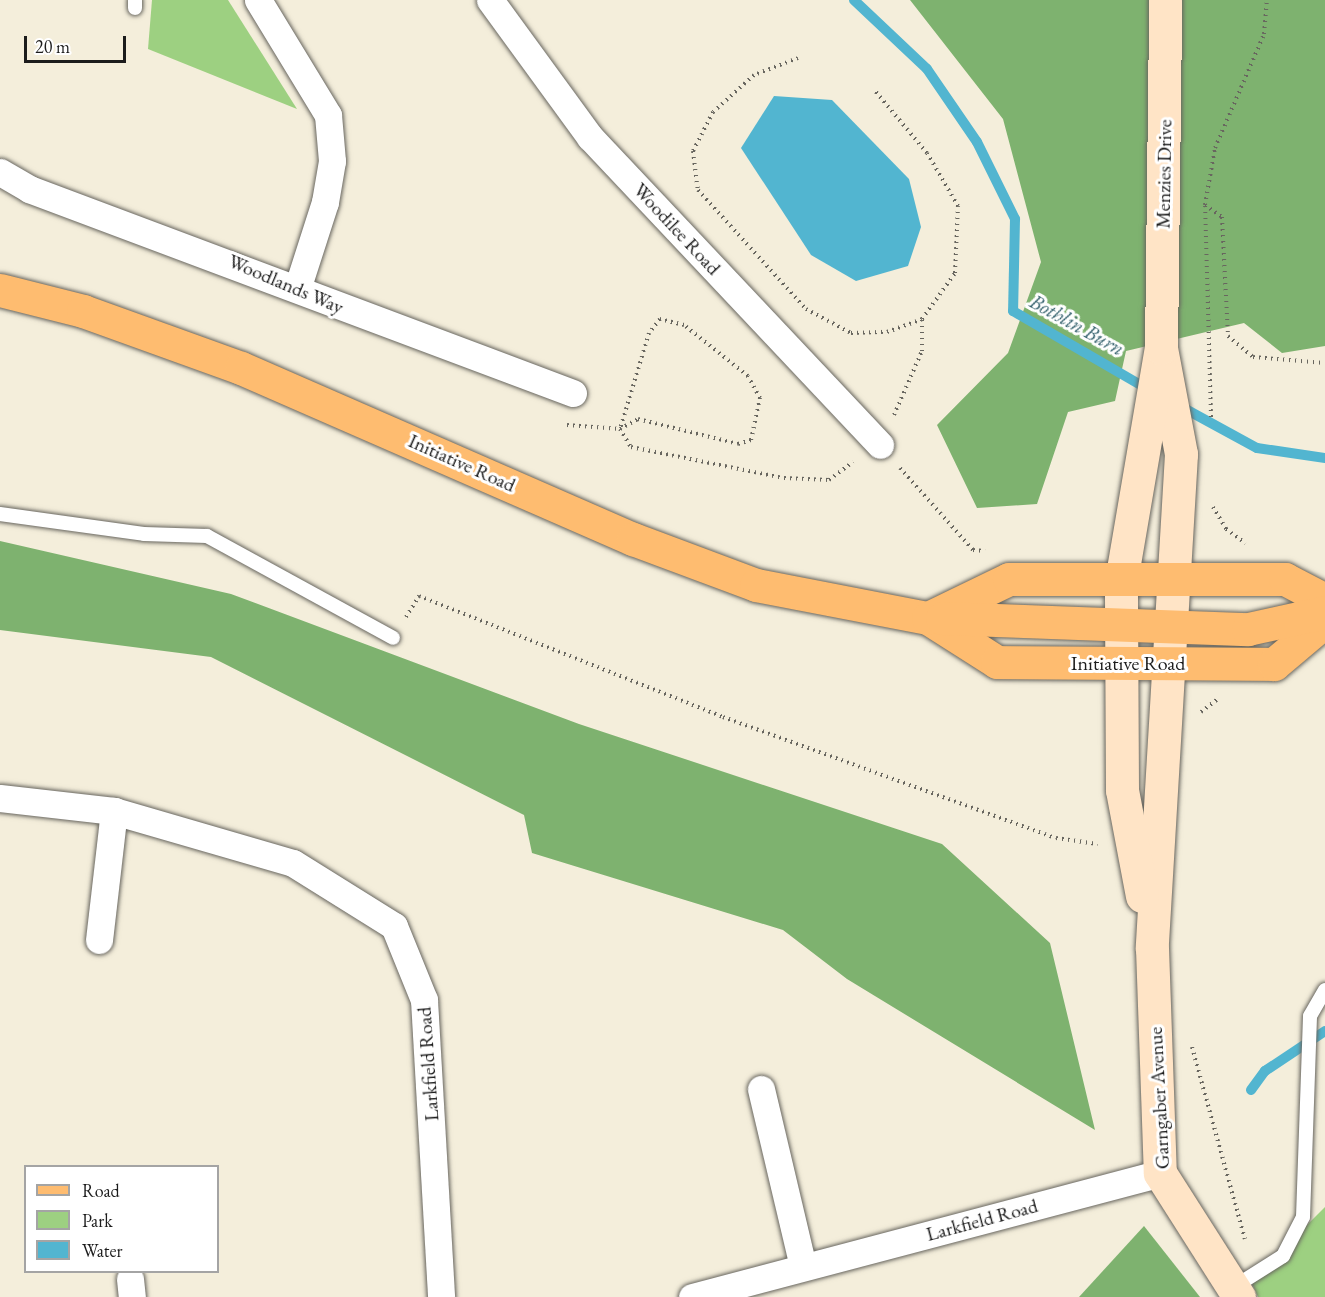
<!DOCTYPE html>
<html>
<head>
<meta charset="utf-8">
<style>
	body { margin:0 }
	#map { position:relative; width:1325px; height:1297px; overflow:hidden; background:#f4eedb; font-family:"EB Garamond",serif }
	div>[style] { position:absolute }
	.green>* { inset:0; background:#9dd081 }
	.forest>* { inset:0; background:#7eb26f }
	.water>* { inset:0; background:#52b5d0 }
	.stream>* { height:10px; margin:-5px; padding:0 5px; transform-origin:5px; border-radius:5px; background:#52b5d0 }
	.path>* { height:4px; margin-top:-2px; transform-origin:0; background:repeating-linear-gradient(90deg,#68665f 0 1.5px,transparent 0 6px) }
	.roads { filter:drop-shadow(0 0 2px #68665f) drop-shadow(0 0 2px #68665f) }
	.lane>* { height:14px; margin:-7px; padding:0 7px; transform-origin:7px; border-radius:7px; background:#fff }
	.street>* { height:27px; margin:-13.5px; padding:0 13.5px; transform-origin:13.5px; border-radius:13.5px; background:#fff }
	.secondary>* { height:33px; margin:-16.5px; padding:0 16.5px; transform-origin:16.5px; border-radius:16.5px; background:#ffe4c6 }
	.primary>* { height:33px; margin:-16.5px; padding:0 16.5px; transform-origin:16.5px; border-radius:16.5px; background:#febc70 }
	span { translate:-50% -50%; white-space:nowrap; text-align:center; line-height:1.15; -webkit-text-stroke:6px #fff; paint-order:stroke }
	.street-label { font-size:20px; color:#1c1c1c }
	.water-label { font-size:21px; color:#34616d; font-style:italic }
	.legend { position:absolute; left:24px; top:1165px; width:195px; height:108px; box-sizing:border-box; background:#fff; border:2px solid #a4a4a4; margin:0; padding:8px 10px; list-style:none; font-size:18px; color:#1c1c1c }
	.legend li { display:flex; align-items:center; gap:12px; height:30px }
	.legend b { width:30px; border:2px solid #a4a4a4 }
	.scale { position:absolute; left:24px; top:36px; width:102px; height:27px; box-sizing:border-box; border:3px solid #1c1c1c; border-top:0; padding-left:8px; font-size:18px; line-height:21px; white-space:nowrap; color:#1c1c1c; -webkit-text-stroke:4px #fff; paint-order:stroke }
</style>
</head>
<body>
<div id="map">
	<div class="green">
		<i style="clip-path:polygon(152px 0,228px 0,297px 109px,148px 49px)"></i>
		<i style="clip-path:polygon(1325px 1207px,1325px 1297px,1258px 1297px,1251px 1281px)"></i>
	</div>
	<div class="forest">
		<i style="clip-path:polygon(910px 0,1325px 0,1325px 346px,1282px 353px,1244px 323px,1126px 351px,1115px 401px,1068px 412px,1037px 504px,977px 508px,937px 425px,1008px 353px,1041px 262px,1003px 119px)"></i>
		<i style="clip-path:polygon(0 541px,231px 594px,579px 724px,942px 844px,1050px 943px,1095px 1130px,847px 979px,783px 930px,532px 853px,524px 815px,211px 657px,0 630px)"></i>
		<i style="clip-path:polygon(1144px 1226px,1200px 1297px,1079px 1297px)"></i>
	</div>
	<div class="water">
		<i style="clip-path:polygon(774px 96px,832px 100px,909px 179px,921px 227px,908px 266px,856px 281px,811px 255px,741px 148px)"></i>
	</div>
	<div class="stream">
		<i style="left:854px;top:0;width:100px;rotate:43.4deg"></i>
		<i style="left:927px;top:69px;width:88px;rotate:55.6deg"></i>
		<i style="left:977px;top:142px;width:86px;rotate:63.7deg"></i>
		<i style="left:1015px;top:219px;width:92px;rotate:91.2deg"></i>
		<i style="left:1013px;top:311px;width:160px;rotate:30.1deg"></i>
		<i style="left:1178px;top:405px;width:90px;rotate:28.6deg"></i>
		<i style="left:1257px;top:448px;width:69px;rotate:8.4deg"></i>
		<i style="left:1251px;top:1090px;width:24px;rotate:-54deg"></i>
		<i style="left:1265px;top:1071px;width:72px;rotate:-33.7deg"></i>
	</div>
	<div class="path">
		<i style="left:798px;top:58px;width:47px;rotate:158.9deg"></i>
		<i style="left:754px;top:75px;width:55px;rotate:137.9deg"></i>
		<i style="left:713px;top:112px;width:44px;rotate:117.1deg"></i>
		<i style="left:693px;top:151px;width:39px;rotate:83deg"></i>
		<i style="left:698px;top:190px;width:161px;rotate:47.8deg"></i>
		<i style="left:806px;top:309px;width:51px;rotate:28.1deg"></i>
		<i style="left:851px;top:333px;width:36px;rotate:-2deg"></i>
		<i style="left:887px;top:332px;width:37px;rotate:-20deg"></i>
		<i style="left:922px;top:319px;width:57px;rotate:-54.3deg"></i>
		<i style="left:955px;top:273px;width:67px;rotate:-87.4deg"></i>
		<i style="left:958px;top:206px;width:61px;rotate:-120.3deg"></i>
		<i style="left:927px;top:153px;width:80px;rotate:-129.9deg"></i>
		<i style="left:1205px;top:205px;width:21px;rotate:35deg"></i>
		<i style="left:1222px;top:217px;width:119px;rotate:87.1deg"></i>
		<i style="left:1228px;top:336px;width:33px;rotate:40deg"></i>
		<i style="left:1253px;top:357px;width:72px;rotate:4.8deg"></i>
		<i style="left:894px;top:415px;width:70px;rotate:-66.4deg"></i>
		<i style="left:922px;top:351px;width:32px;rotate:-90deg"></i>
		<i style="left:1211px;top:417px;width:212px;rotate:-91.6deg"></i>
		<i style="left:1205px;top:205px;width:58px;rotate:-80deg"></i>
		<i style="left:1215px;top:148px;width:124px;rotate:-66.7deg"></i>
		<i style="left:1264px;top:34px;width:34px;rotate:-85deg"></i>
		<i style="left:567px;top:425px;width:53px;rotate:4.3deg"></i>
		<i style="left:620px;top:429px;width:21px;rotate:-29deg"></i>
		<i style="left:638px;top:419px;width:103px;rotate:14deg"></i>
		<i style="left:738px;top:444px;width:14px;rotate:-17deg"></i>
		<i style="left:751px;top:440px;width:43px;rotate:-77.9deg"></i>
		<i style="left:760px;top:398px;width:25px;rotate:-119deg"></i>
		<i style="left:748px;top:376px;width:82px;rotate:-141.4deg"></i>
		<i style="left:684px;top:325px;width:25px;rotate:-166deg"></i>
		<i style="left:660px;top:319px;width:18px;rotate:128deg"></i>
		<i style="left:649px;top:333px;width:100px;rotate:106.8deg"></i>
		<i style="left:620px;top:429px;width:21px;rotate:59deg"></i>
		<i style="left:631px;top:447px;width:156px;rotate:11.5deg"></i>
		<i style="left:784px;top:478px;width:45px;rotate:2.5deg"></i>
		<i style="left:829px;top:480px;width:30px;rotate:-37deg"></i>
		<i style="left:900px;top:468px;width:110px;rotate:48.3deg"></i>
		<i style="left:973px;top:550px;width:12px;rotate:5deg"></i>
		<i style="left:1213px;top:507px;width:26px;rotate:59deg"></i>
		<i style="left:1226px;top:529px;width:24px;rotate:36deg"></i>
		<i style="left:406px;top:617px;width:25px;rotate:-58deg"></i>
		<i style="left:419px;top:596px;width:327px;rotate:21.7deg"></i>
		<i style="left:723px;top:717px;width:354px;rotate:20deg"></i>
		<i style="left:1056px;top:838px;width:42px;rotate:8.1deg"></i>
		<i style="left:1201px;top:712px;width:23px;rotate:-38deg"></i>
		<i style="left:1192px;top:1047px;width:199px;rotate:74.6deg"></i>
	</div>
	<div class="roads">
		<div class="lane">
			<i style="left:135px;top:8px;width:8px;rotate:-90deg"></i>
			<i style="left:0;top:514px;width:145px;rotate:7.9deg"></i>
			<i style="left:144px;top:534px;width:63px;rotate:1.8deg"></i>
			<i style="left:207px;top:536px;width:212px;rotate:28.7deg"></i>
			<i style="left:1234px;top:1287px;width:58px;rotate:-32.3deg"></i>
			<i style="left:1283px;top:1256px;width:44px;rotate:-62.9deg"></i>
			<i style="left:1303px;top:1217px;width:201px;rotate:-88deg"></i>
			<i style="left:1310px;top:1016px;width:30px;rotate:-60deg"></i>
		</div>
		<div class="street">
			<i style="left:258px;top:0;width:135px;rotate:58.7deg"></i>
			<i style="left:328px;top:115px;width:46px;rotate:85deg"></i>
			<i style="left:332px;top:161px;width:42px;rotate:99.7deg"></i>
			<i style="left:325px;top:202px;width:91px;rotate:107.8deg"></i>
			<i style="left:490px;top:0;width:170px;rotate:53.9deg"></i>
			<i style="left:590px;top:137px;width:423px;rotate:46.7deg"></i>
			<i style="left:0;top:172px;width:34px;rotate:30deg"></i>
			<i style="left:29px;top:189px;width:581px;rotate:20.56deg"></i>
			<i style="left:0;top:798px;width:115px;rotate:6.5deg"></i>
			<i style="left:114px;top:811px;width:186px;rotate:16.2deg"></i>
			<i style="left:293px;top:863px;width:119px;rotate:32deg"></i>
			<i style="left:394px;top:926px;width:80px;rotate:67.9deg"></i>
			<i style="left:424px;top:1000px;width:297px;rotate:86.7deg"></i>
			<i style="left:99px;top:940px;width:130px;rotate:-83.4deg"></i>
			<i style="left:761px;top:1089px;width:182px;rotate:76.7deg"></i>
			<i style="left:130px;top:1279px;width:18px;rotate:84deg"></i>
			<i style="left:692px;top:1297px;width:484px;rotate:-14.8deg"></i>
		</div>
		<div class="secondary">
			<i style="left:1161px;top:348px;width:108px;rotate:79.3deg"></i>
			<i style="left:1181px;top:454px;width:495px;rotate:93.4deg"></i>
			<i style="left:1152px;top:948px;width:225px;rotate:88deg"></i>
			<i style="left:1160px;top:1173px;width:147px;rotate:57.5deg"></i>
			<i style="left:1142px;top:896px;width:108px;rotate:-100.7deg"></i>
			<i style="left:1122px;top:790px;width:209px;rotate:-90.3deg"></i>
			<i style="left:1121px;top:581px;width:236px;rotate:-80.3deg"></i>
			<i style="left:1161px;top:348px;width:348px;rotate:-89.3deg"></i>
		</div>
		<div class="primary">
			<i style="left:0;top:290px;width:86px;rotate:14.2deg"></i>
			<i style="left:83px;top:311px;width:168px;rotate:19.8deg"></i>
			<i style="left:241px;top:368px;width:428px;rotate:23.6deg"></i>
			<i style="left:633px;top:539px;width:131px;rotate:20.5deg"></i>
			<i style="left:756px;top:585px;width:175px;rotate:10.9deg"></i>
			<i style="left:928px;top:618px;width:82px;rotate:32.5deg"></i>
			<i style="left:997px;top:662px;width:277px;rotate:0.4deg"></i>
			<i style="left:1274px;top:664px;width:67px;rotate:-40.1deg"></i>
			<i style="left:928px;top:618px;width:90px;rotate:-25.7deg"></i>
			<i style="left:1009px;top:579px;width:276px"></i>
			<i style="left:1285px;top:579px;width:45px;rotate:27.7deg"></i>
			<i style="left:942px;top:618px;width:306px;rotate:2.1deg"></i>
			<i style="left:1248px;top:629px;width:79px;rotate:-12.4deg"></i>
		</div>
	</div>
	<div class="street-label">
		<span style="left:1164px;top:174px;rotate:-89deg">Menzies Drive</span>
		<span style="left:677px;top:229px;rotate:47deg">Woodilee Road</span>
		<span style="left:286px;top:284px;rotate:23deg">Woodlands Way</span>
		<span style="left:462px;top:463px;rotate:24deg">Initiative Road</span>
		<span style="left:1128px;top:663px">Initiative Road</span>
		<span style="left:428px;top:1064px;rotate:-94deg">Larkfield Road</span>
		<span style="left:1159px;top:1098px;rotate:-93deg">Garngaber Avenue</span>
		<span style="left:982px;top:1220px;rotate:-15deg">Larkfield Road</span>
	</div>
	<div class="water-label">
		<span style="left:1077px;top:325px;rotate:29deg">Bothlin Burn</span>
	</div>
	<ul class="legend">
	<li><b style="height:8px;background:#febc70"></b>Road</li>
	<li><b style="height:16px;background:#9dd081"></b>Park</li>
	<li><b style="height:16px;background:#52b5d0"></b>Water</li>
	</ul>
	<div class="scale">20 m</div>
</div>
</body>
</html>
